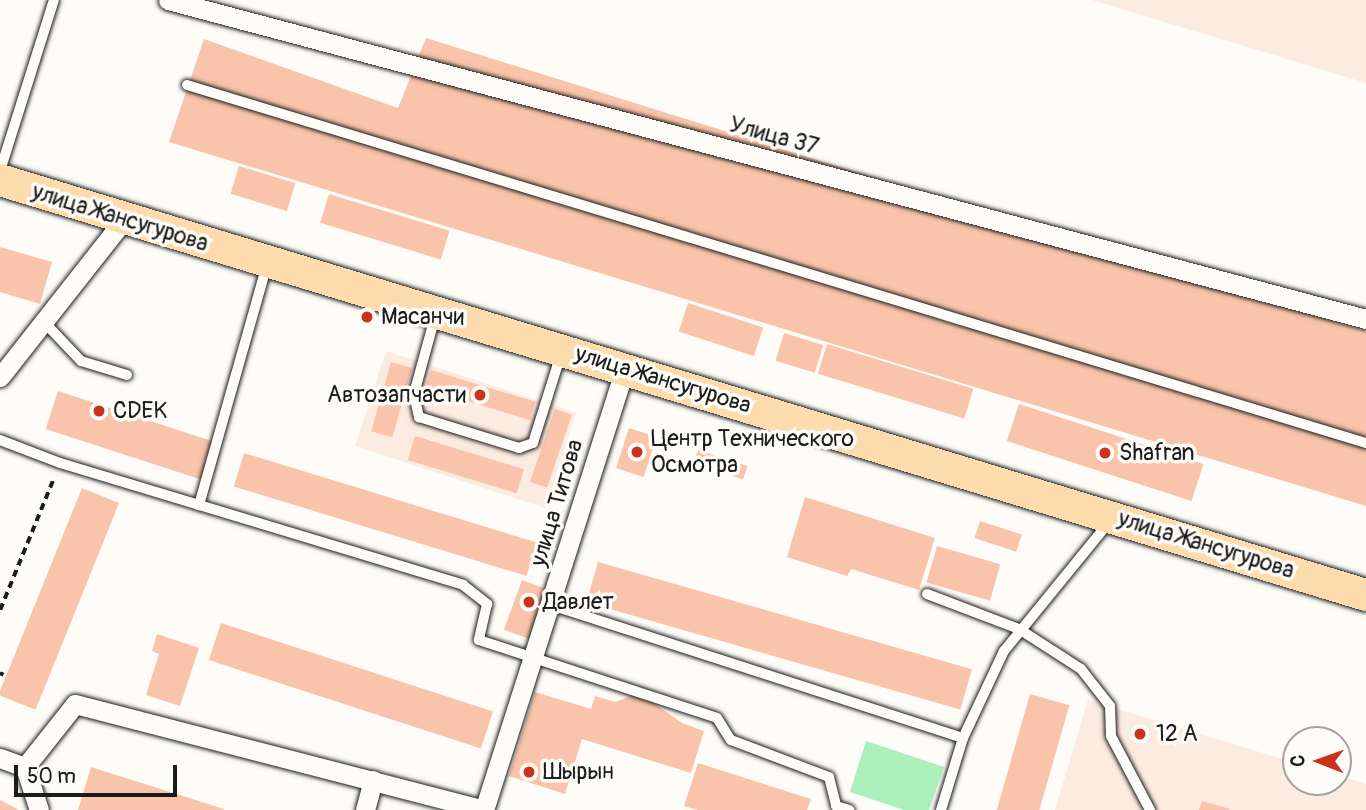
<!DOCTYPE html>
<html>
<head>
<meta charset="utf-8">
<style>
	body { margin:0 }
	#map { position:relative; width:1366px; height:810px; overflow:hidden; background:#fdfcf7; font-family:Pangolin,sans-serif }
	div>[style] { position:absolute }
	.built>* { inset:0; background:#fcebe0; transform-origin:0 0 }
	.green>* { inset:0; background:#abf0bb }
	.building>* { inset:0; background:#f9c4ab; transform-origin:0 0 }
	.path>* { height:3.5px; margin-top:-1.75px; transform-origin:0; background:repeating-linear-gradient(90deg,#1c1c1c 0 7px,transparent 0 12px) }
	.roads { filter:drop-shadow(0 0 2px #1c1c1c) drop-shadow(0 0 2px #1c1c1c) }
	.service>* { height:10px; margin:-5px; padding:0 5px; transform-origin:5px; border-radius:5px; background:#fdfcf7 }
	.minor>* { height:19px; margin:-9.5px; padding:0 9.5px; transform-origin:9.5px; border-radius:9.5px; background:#fdfcf7 }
	.primary>* { height:32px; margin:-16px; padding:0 16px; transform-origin:16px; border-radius:16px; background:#fcdcac }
	.dots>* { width:19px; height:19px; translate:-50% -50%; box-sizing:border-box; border:4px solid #fdfcf7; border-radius:50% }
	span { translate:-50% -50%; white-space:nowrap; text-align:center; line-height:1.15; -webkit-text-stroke:7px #fdfcf7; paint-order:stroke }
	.street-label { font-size:23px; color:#1c1c1c }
	.poi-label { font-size:23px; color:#1c1c1c }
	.left { translate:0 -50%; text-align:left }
	.right { translate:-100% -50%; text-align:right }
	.north { position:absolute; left:1282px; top:726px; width:70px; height:70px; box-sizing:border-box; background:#fdfcf7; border:2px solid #a3a29f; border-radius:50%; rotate:271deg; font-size:19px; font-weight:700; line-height:28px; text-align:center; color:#1c1c1c }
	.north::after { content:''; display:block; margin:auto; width:24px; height:32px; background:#c8321e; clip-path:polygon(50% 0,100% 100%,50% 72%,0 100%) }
	.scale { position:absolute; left:14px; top:765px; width:163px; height:32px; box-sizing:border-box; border:4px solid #1c1c1c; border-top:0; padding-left:9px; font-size:21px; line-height:24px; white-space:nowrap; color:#1c1c1c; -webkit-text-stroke:5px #fdfcf7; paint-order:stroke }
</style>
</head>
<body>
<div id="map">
	<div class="built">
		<i style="clip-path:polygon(1092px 0,1366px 0,1366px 83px)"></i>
		<i style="left:386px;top:351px;width:200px;height:100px;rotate:18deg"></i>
		<i style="clip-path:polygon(1088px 700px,1296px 763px,1296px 782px,1338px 782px,1338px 775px,1366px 784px,1366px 810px,1055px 810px)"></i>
	</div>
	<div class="green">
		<i style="clip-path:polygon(866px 741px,944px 767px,929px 810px,904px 810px,850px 792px)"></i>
	</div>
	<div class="building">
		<i style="clip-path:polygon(426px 38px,1366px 331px,1366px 506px,169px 142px,204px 39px,398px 108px)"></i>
		<i style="left:239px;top:166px;width:59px;height:29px;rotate:17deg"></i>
		<i style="left:329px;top:194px;width:126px;height:30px;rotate:17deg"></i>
		<i style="clip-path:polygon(0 247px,52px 262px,40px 304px,0 292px)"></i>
		<i style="left:688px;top:303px;width:79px;height:30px;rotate:18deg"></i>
		<i style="left:784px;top:333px;width:41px;height:29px;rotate:17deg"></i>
		<i style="left:827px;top:344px;width:153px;height:31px;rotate:17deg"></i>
		<i style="left:391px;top:362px;width:22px;height:72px;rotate:16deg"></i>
		<i style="left:431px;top:370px;width:109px;height:19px;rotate:17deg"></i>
		<i style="left:58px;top:391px;width:165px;height:40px;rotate:18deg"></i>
		<i style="left:1019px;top:404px;width:194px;height:39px;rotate:18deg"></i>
		<i style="left:555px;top:409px;width:18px;height:77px;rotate:19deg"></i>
		<i style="left:629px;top:428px;width:29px;height:42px;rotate:18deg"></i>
		<i style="left:415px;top:436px;width:114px;height:25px;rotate:17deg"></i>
		<i style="left:698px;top:450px;width:52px;height:14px;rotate:18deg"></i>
		<i style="left:244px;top:453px;width:306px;height:35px;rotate:17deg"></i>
		<i style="left:82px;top:488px;width:40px;height:223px;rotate:22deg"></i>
		<i style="clip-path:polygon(805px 497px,935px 538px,919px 590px,851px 569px,847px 576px,787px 557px)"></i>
		<i style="left:980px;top:521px;width:44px;height:18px;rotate:18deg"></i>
		<i style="left:937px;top:546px;width:66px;height:38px;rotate:16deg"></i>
		<i style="left:598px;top:562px;width:389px;height:42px;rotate:16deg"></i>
		<i style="left:522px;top:580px;width:27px;height:53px;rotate:20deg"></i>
		<i style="left:221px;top:623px;width:286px;height:39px;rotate:18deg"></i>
		<i style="clip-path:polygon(157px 634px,199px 648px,180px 706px,146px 695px,159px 654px,152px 651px)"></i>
		<i style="clip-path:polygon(535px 692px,591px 709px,595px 696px,615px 702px,639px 693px,682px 723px,704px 731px,691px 773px,582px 739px,565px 794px,509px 776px)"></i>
		<i style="left:1030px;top:694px;width:41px;height:121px;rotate:16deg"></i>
		<i style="clip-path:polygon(698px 763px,811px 799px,807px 810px,698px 810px,684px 806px)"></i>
		<i style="clip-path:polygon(91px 767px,224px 809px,224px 810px,78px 810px)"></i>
		<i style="clip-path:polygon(0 800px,19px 810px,0 810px)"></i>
		<i style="clip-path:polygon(1202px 801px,1230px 809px,1229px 810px,1199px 810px)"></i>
	</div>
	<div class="path">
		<i style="left:0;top:610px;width:143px;rotate:-67.8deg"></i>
		<i style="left:0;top:673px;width:4px;rotate:27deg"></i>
	</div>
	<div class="roads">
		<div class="service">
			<i style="left:187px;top:85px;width:1232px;rotate:16.89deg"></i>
			<i style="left:0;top:171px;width:179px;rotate:-72.5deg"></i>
			<i style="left:435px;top:317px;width:80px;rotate:105.3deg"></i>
			<i style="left:414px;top:394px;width:24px;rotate:78deg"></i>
			<i style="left:419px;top:417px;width:105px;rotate:17.2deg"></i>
			<i style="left:519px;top:448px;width:15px;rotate:-20deg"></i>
			<i style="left:533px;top:443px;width:93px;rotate:-72.5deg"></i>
			<i style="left:44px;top:322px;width:54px;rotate:46.5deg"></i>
			<i style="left:81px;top:361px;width:48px;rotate:16.9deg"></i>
			<i style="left:0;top:440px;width:64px;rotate:21deg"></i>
			<i style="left:60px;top:463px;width:421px;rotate:16.8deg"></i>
			<i style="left:463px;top:585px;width:31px;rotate:38deg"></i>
			<i style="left:487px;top:604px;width:37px;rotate:103deg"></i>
			<i style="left:479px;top:640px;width:250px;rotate:18.1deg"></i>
			<i style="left:717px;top:718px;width:26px;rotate:58deg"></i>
			<i style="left:731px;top:740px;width:105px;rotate:20.7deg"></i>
			<i style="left:829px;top:777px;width:30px;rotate:76deg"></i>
			<i style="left:836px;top:806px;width:14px;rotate:17deg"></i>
			<i style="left:199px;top:505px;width:250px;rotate:-74.2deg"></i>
			<i style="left:927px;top:594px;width:98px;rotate:20.8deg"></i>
			<i style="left:1019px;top:629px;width:74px;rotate:32.8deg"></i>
			<i style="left:1081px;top:669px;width:47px;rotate:51.9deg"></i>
			<i style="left:1110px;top:706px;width:30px;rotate:88deg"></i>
			<i style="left:1111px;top:736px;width:84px;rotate:62.2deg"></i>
			<i style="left:551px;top:605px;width:433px;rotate:17.9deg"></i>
			<i style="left:941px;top:810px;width:75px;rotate:-73deg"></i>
			<i style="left:963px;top:738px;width:96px;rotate:-64.8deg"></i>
			<i style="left:1004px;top:651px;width:168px;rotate:-50.8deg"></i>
		</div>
		<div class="minor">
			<i style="left:168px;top:0;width:1240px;rotate:14.91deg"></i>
			<i style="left:0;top:377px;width:202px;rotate:-51.8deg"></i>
			<i style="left:0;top:758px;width:27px;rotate:20deg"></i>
			<i style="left:25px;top:767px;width:80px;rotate:-51.6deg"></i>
			<i style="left:75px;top:704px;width:420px;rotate:14.5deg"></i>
			<i style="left:25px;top:767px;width:45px;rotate:72deg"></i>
			<i style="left:365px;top:810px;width:31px;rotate:-75deg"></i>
			<i style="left:484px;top:810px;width:464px;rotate:-72.3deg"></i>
		</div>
		<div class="primary">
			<i style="left:0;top:180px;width:1428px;rotate:16.9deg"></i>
		</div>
	</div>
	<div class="dots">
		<i style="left:367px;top:317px;background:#c8321e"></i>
		<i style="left:480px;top:395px;background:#c8321e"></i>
		<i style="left:99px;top:411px;background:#c8321e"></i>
		<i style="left:637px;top:452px;background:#c8321e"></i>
		<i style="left:1105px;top:453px;background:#c8321e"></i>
		<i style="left:529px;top:602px;background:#c8321e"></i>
		<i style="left:1140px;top:734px;background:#c8321e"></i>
		<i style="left:529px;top:772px;background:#c8321e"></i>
	</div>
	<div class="street-label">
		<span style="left:774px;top:136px;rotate:15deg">Улица 37</span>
		<span style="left:120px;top:218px;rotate:17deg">улица Жансугурова</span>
		<span style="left:663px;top:380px;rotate:17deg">улица Жансугурова</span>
		<span style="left:557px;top:503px;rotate:-73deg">улица Титова</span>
		<span style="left:1206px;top:545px;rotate:17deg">улица Жансугурова</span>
	</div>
	<div class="poi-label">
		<span class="left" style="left:381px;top:317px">Масанчи</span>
		<span class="right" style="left:466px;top:395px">Автозапчасти</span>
		<span class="left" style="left:113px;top:411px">CDEK</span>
		<span class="left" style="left:651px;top:452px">Центр Технического<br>Осмотра</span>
		<span class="left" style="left:1119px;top:453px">Shafran</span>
		<span class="left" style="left:543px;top:602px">Давлет</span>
		<span class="left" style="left:1156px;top:734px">12 А</span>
		<span class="left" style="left:543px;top:772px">Шырын</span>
	</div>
	<div class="north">С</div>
	<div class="scale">50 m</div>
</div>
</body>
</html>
